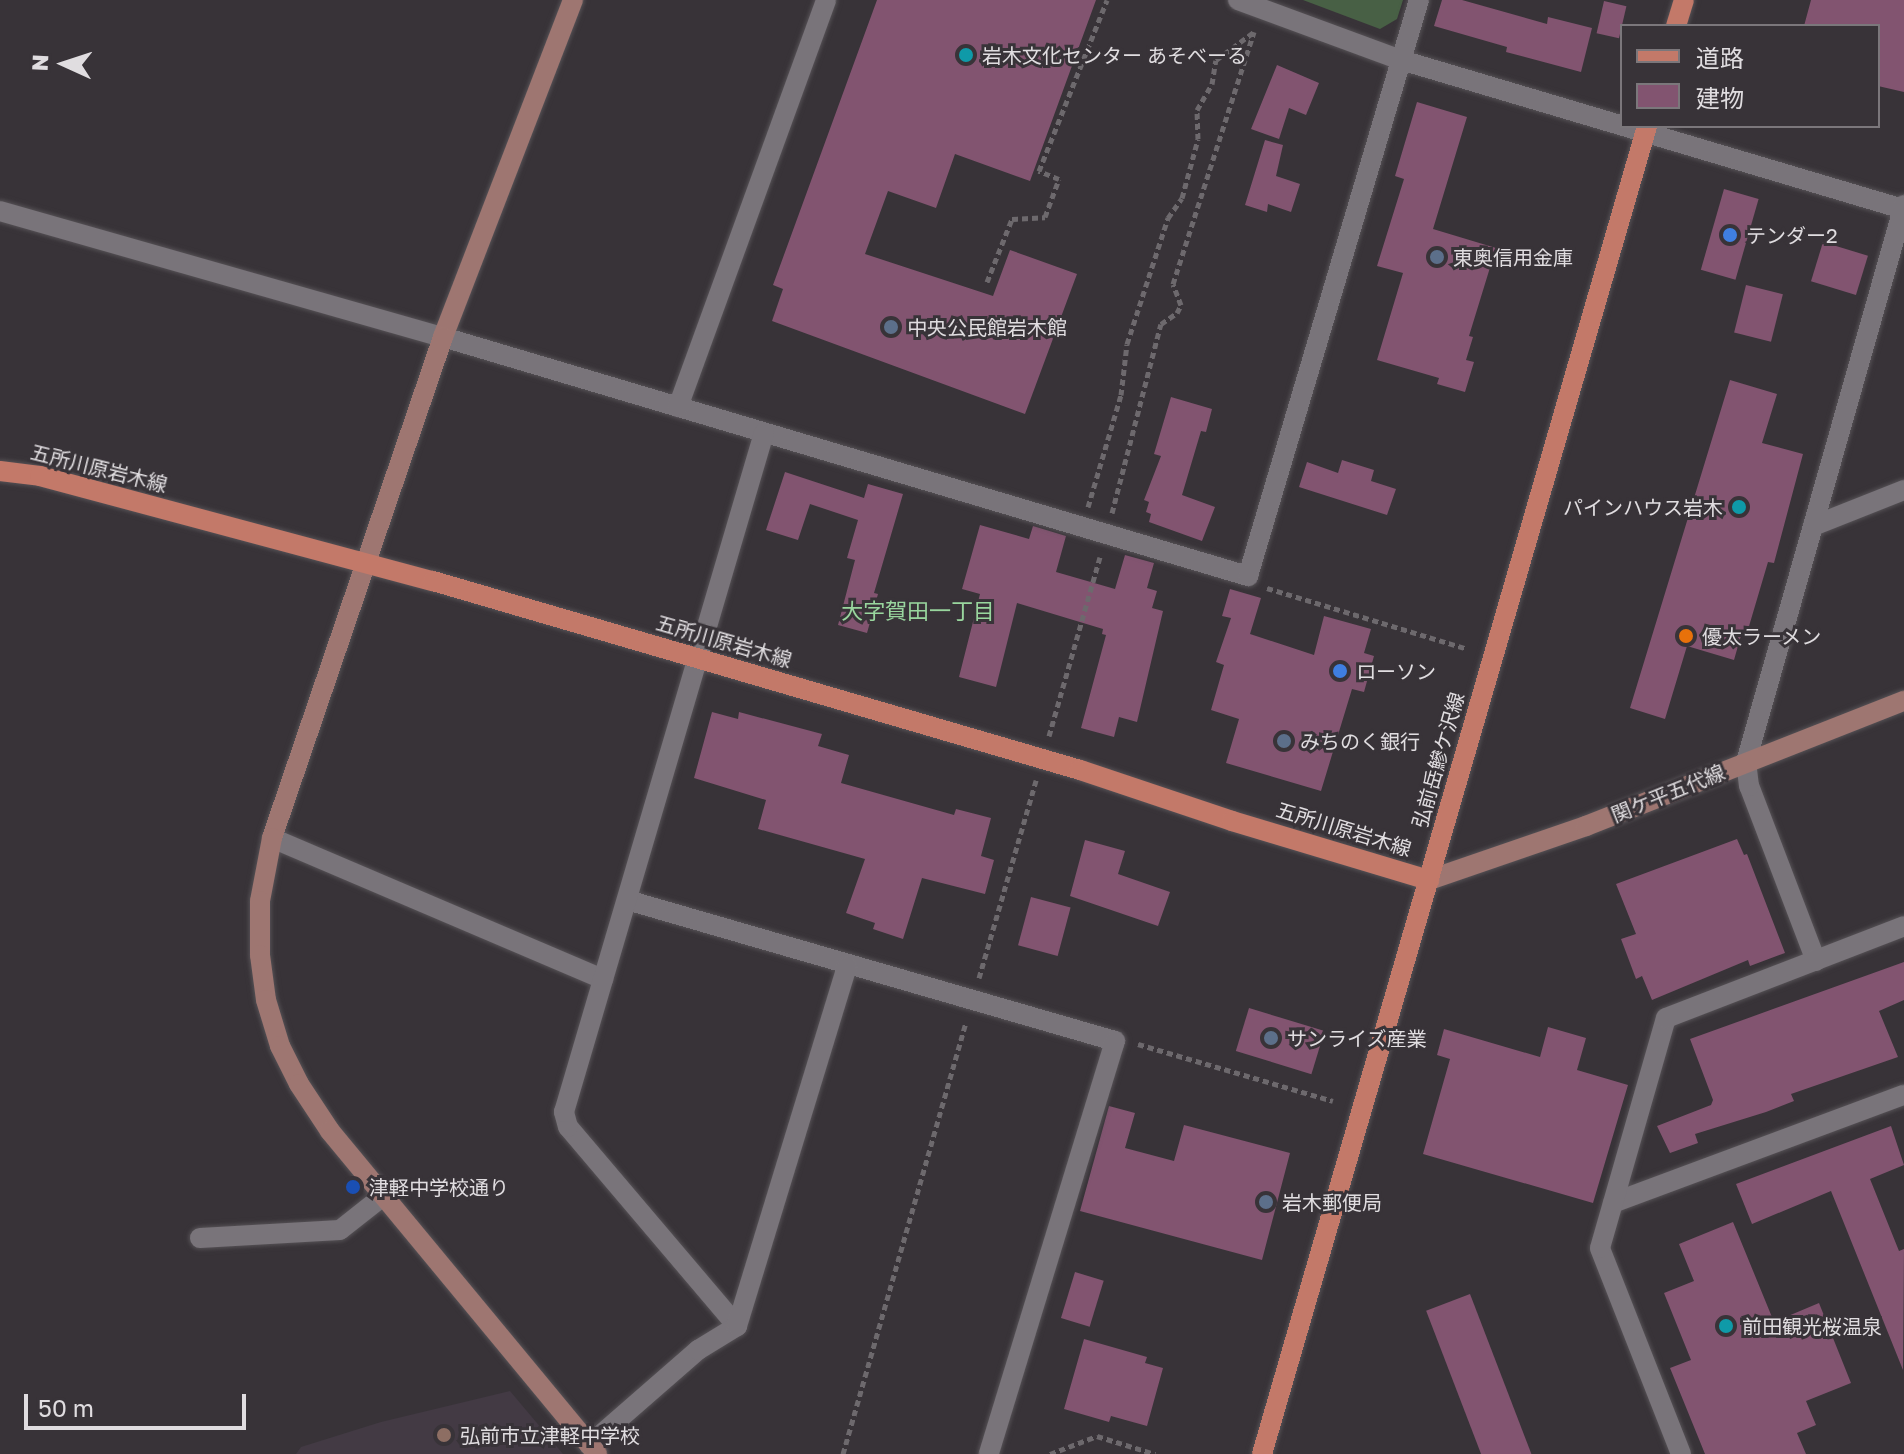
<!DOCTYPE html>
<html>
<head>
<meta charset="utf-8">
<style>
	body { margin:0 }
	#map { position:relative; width:1904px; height:1454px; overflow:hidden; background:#383338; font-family:"Golos Text","Noto Sans JP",sans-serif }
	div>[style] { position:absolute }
	.built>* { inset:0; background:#433a44 }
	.green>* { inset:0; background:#486045 }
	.building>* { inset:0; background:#825470; transform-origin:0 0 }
	.path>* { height:5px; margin-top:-2.5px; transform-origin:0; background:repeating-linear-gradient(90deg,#6d696d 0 6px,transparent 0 10px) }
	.roads { filter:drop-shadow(0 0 2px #555155) drop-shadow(0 0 2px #555155) }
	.street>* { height:20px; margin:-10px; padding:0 10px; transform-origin:10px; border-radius:10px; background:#79747a }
	.secondary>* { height:20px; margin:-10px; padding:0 10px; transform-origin:10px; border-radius:10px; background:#9e7671 }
	.primary>* { height:20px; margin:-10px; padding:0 10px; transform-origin:10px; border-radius:10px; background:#c37969 }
	.dots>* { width:22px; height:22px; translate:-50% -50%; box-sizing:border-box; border:4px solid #383338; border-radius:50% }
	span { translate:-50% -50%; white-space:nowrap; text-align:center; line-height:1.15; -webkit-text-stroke:6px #383338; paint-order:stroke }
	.poi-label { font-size:20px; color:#e0dde0 }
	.left { translate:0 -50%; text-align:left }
	.right { translate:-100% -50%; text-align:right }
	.street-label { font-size:20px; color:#e0dde0 }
	.neighbourhood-label { font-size:22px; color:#99d69e }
	.legend { position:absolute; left:1620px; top:24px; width:260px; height:104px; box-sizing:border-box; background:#383338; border:2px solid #7b777b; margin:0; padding:10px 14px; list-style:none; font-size:24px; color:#e0dde0 }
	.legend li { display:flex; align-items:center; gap:16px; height:40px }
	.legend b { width:40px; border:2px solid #7b777b }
	.north { position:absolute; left:24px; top:24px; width:80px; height:80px; -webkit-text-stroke:6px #383338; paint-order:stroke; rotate:273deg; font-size:22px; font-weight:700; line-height:32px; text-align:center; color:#e0dde0 }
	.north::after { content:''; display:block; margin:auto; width:28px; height:36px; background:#e0dde0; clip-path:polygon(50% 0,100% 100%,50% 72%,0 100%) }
	.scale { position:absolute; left:24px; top:1394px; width:222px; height:36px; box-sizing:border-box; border:4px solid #e0dde0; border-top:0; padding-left:10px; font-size:24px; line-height:28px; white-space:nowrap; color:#e0dde0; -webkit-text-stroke:6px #383338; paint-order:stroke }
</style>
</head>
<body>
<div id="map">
	<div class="built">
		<i style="clip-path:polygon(510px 1391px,563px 1454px,296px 1454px,301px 1447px,381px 1422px)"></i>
	</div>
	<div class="green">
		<i style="clip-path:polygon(1303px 0,1403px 0,1397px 19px,1380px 29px)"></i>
	</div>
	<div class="building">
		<i style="clip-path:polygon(877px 0,1096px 0,1030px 181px,955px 154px,936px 208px,888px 191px,865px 254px,993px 296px,1010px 250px,1077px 274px,1025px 414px,772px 321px,783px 289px,773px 285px)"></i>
		<i style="clip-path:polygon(1442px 0,1462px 0,1547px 24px,1548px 17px,1592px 28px,1581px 72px,1506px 52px,1507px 47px,1434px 26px)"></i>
		<i style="clip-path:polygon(1811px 0,1904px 0,1904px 92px,1878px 86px,1878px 26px,1804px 26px)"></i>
		<i style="left:1604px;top:1px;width:23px;height:33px;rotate:13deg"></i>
		<i style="clip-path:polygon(1277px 65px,1319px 83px,1306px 115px,1289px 108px,1279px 139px,1251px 129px)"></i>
		<i style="clip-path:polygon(1417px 102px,1467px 117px,1433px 229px,1496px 248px,1469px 336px,1473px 337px,1466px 360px,1474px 362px,1465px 392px,1437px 384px,1439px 378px,1377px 360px,1403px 273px,1377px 266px,1404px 179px,1395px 176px)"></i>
		<i style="clip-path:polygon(1265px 140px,1283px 145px,1276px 176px,1300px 184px,1291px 212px,1268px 204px,1267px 212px,1245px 205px)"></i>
		<i style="left:1724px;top:189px;width:36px;height:84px;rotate:16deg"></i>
		<i style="left:1823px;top:242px;width:47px;height:41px;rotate:17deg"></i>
		<i style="left:1746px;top:285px;width:38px;height:49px;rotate:14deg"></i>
		<i style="clip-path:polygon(1730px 380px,1777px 394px,1762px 443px,1803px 454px,1774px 563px,1768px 562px,1747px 633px,1742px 632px,1734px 660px,1687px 646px,1665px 719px,1630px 708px)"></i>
		<i style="clip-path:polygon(1171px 397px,1212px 409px,1206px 432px,1201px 431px,1182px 495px,1215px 507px,1202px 541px,1149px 522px,1151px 514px,1146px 512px,1149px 502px,1144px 500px,1161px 456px,1154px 454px)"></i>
		<i style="clip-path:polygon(1342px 460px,1374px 470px,1371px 481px,1396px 489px,1387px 515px,1299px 487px,1307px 462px,1338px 473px)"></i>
		<i style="clip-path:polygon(785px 472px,864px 498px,868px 484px,903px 494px,874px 593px,878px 594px,867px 633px,838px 625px,855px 560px,847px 558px,858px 520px,810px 504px,798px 540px,766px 530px)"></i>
		<i style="clip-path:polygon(980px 525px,1029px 539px,1033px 526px,1066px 536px,1056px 572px,1115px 589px,1125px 555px,1154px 563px,1147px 588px,1157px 591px,1152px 608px,1163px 611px,1137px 722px,1119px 717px,1114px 737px,1081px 728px,1106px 635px,1102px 634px,1103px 629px,1017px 603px,996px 687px,959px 677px,980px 594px,962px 589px)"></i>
		<i style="clip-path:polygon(1230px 589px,1261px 598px,1250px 634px,1314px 655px,1324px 616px,1371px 629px,1364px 653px,1374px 656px,1364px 692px,1352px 689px,1321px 791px,1226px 763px,1239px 719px,1211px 710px,1224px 665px,1216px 662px,1231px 618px,1222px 616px)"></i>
		<i style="clip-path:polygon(712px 712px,738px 719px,739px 712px,822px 734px,818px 746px,849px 755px,841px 783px,954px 815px,956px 809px,991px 818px,981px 856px,994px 860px,985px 894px,922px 878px,903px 939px,873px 929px,875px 923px,846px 913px,865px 859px,758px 829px,766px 800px,694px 778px)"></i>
		<i style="clip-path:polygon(1737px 839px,1744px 855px,1747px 854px,1785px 953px,1750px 966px,1748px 960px,1652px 1000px,1642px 976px,1636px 979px,1621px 939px,1636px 934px,1616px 884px)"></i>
		<i style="clip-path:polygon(1085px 840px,1125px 851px,1118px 874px,1170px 892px,1158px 926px,1070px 896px)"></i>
		<i style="left:1031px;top:897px;width:41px;height:50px;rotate:15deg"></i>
		<i style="clip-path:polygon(1904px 962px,1904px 1000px,1879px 1011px,1898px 1057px,1791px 1094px,1794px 1101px,1766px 1112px,1695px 1134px,1698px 1143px,1670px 1153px,1657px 1126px,1711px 1105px,1713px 1100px,1690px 1039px)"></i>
		<i style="left:1249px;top:1008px;width:79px;height:45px;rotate:17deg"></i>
		<i style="clip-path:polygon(1548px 1027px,1586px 1038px,1577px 1070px,1628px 1085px,1593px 1203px,1423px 1154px,1450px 1059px,1437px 1055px,1444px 1029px,1540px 1057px)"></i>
		<i style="clip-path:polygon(1109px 1106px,1135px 1113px,1125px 1148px,1174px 1161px,1184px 1125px,1290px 1153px,1262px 1260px,1080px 1211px)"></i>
		<i style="clip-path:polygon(1891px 1126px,1904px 1165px,1870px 1179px,1899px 1251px,1904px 1249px,1903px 1370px,1831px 1191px,1752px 1224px,1736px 1184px)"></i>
		<i style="clip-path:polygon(1733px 1222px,1774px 1322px,1819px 1303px,1851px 1383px,1806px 1401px,1816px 1425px,1797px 1433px,1806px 1454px,1705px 1454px,1670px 1368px,1691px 1360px,1664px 1293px,1694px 1281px,1679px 1244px)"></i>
		<i style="left:1075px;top:1272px;width:30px;height:48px;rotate:17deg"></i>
		<i style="left:1470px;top:1294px;width:172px;height:47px;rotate:69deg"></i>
		<i style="clip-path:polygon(1084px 1339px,1147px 1357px,1145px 1363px,1163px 1368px,1147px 1426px,1111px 1416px,1109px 1422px,1064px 1409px)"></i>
	</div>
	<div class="path">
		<i style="left:987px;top:282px;width:68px;rotate:-68.4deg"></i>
		<i style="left:1012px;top:219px;width:33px;rotate:-3deg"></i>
		<i style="left:1045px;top:217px;width:40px;rotate:-69.8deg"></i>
		<i style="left:1059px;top:179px;width:22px;rotate:-158deg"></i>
		<i style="left:1039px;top:171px;width:184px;rotate:-68.3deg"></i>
		<i style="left:1088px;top:507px;width:117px;rotate:-73.6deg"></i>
		<i style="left:1121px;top:395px;width:51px;rotate:-83.3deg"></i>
		<i style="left:1127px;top:344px;width:133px;rotate:-72deg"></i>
		<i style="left:1168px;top:218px;width:24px;rotate:-55deg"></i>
		<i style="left:1182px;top:198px;width:61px;rotate:-74.8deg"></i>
		<i style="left:1198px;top:139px;width:29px;rotate:-92deg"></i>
		<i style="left:1197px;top:110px;width:30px;rotate:-60deg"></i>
		<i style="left:1212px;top:84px;width:24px;rotate:-81deg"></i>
		<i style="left:1216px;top:60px;width:47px;rotate:-36.4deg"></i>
		<i style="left:1112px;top:513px;width:195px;rotate:-75.5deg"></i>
		<i style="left:1161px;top:324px;width:19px;rotate:-35deg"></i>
		<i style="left:1177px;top:313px;width:9px;rotate:-63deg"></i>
		<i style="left:1181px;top:305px;width:22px;rotate:-111deg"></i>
		<i style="left:1173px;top:284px;width:265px;rotate:-72.2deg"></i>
		<i style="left:1267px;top:588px;width:207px;rotate:16.9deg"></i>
		<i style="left:1049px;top:736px;width:186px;rotate:-74.1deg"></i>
		<i style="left:979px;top:978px;width:206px;rotate:-73.9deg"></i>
		<i style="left:1138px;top:1044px;width:203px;rotate:16.3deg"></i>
		<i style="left:843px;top:1454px;width:449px;rotate:-74.1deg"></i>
		<i style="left:1050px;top:1454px;width:50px;rotate:-21deg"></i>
		<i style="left:1097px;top:1436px;width:61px;rotate:17.2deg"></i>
	</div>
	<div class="roads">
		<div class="street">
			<i style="left:1238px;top:0;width:174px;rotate:20.2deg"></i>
			<i style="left:1401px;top:60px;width:524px;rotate:16.53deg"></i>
			<i style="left:0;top:211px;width:461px;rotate:15.9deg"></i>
			<i style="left:443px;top:337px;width:840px;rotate:16.54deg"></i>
			<i style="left:1248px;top:576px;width:601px;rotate:-73.47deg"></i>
			<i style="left:678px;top:407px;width:433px;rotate:-70deg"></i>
			<i style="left:1813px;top:526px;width:98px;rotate:-21.6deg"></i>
			<i style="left:272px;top:838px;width:360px;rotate:23.1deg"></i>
			<i style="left:627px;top:900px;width:508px;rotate:16.12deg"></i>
			<i style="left:1115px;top:1041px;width:432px;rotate:107deg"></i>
			<i style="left:1816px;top:961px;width:187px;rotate:-110.9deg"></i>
			<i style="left:1749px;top:786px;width:24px;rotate:-97deg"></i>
			<i style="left:1746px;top:762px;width:579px;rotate:-74.16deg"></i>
			<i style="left:1613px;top:1203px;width:310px;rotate:-20.4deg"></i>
			<i style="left:200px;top:1238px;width:140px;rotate:-3.3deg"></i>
			<i style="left:340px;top:1230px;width:53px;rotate:-38.2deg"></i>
			<i style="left:737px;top:1326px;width:261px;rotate:-130.3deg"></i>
			<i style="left:568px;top:1127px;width:16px;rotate:-105deg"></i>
			<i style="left:564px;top:1112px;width:708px;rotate:-73.59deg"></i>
			<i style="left:589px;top:1445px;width:145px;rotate:-41.1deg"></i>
			<i style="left:698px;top:1350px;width:46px;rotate:-31.6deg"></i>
			<i style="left:737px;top:1326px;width:376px;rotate:-73deg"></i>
			<i style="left:1681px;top:1454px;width:221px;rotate:-111.5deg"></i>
			<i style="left:1600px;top:1248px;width:239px;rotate:-74deg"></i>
			<i style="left:1666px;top:1018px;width:255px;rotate:-21.1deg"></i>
		</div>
		<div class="secondary">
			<i style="left:573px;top:0;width:361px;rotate:111.1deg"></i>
			<i style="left:443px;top:337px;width:529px;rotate:108.85deg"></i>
			<i style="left:272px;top:838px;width:64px;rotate:100.8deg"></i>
			<i style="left:260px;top:901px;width:54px;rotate:90deg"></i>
			<i style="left:260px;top:955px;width:45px;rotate:82.4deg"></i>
			<i style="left:266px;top:1000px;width:48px;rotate:73.1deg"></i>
			<i style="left:280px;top:1046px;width:42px;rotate:63.4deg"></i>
			<i style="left:299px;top:1084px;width:56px;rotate:56.6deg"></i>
			<i style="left:330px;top:1131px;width:419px;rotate:50.4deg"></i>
			<i style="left:1429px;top:880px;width:166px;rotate:-19deg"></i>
			<i style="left:1586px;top:826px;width:342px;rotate:-21.5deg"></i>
		</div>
		<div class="primary">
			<i style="left:1676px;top:26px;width:27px;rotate:-73deg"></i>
			<i style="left:0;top:471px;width:40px;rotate:7.1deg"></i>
			<i style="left:40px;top:476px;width:407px;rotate:15deg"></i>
			<i style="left:433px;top:581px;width:674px;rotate:16.28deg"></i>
			<i style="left:1080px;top:770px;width:160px;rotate:18.5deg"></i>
			<i style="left:1232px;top:821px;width:206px;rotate:16.7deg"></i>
			<i style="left:1262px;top:1454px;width:1383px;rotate:-73.83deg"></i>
		</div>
	</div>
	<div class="dots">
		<i style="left:966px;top:55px;background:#0f9aa8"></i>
		<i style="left:1730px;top:235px;background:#3f7fe0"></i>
		<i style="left:1437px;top:257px;background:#5c6f8a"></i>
		<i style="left:891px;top:327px;background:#5c6f8a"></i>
		<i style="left:1739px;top:507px;background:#0f9aa8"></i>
		<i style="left:1686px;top:636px;background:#e8710a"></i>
		<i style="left:1340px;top:671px;background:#3f7fe0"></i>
		<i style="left:1284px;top:741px;background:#5c6f8a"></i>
		<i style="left:1271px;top:1038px;background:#5c6f8a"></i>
		<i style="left:353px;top:1187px;background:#1a4fb4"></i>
		<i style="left:1266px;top:1202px;background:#5c6f8a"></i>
		<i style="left:1726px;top:1326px;background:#0f9aa8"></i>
		<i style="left:444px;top:1435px;background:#8d6e63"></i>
	</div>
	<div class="poi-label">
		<span class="left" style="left:982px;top:55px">岩木文化センター あそべーる</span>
		<span class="left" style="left:1746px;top:235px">テンダー2</span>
		<span class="left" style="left:1453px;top:257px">東奥信用金庫</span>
		<span class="left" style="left:907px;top:327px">中央公民館岩木館</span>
		<span class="right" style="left:1723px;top:507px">パインハウス岩木</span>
		<span class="left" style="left:1702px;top:636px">優太ラーメン</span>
		<span class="left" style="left:1356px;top:671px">ローソン</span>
		<span class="left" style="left:1300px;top:741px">みちのく銀行</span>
		<span class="left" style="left:1287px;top:1038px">サンライズ産業</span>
		<span class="left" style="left:369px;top:1187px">津軽中学校通り</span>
		<span class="left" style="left:1282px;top:1202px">岩木郵便局</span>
		<span class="left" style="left:1742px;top:1326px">前田観光桜温泉</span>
		<span class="left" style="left:460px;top:1435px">弘前市立津軽中学校</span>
	</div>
	<div class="street-label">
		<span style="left:99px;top:468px;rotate:14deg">五所川原岩木線</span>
		<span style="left:724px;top:641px;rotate:16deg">五所川原岩木線</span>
		<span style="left:1438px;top:760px;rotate:-74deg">弘前岳鰺ケ沢線</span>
		<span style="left:1668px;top:793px;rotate:-22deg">関ケ平五代線</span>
		<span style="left:1344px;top:829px;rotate:17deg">五所川原岩木線</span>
	</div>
	<div class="neighbourhood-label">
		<span style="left:918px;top:611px">大字賀田一丁目</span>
	</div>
	<ul class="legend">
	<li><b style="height:10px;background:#c37969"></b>道路</li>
	<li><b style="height:22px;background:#825470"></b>建物</li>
	</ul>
	<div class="north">N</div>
	<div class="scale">50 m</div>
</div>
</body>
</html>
